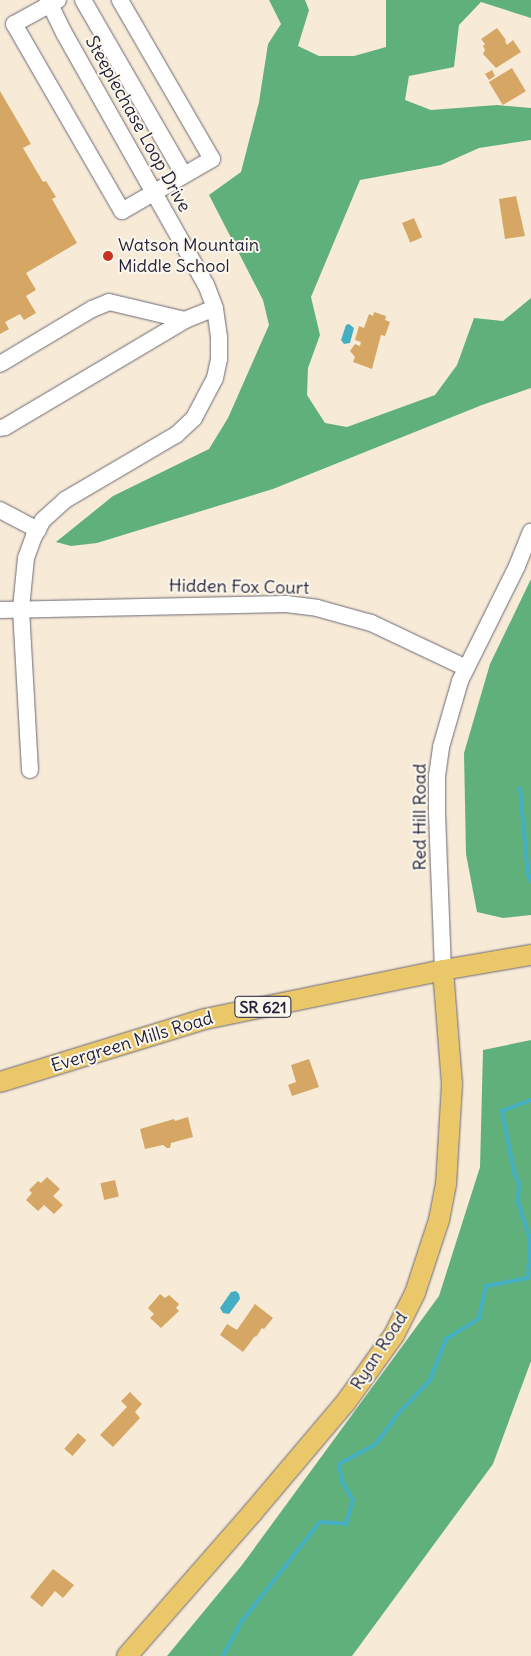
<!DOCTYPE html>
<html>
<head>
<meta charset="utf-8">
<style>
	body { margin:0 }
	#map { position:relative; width:531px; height:1656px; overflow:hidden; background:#f7ebd8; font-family:Delius,sans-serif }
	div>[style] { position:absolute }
	.forest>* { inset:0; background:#60b07b }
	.water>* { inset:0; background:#44afc2 }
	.stream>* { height:4px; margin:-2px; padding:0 2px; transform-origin:2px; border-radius:2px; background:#44afc2 }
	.building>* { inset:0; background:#d6a764; transform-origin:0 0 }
	.roads { filter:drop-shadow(0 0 1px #6d6872) drop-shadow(0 0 1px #6d6872) }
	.minor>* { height:16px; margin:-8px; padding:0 8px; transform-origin:8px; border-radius:8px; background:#fff }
	.major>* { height:20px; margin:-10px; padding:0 10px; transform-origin:10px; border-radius:10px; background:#eac769 }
	.dots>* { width:14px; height:14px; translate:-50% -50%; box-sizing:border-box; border:2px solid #fbf7ec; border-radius:50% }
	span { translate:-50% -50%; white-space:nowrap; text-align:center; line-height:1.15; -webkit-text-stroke:4px #fbf7ec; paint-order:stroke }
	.shield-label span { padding:1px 4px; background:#fbf7ec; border:1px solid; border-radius:4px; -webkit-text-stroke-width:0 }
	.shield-label { font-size:16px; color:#22223b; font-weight:700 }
	.street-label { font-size:18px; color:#22223b }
	.poi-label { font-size:18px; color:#22223b }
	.left { translate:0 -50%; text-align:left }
</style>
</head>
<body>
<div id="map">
	<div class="forest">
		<i style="clip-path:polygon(269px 0,305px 0,309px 10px,298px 46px,319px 56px,354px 56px,386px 47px,386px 0,531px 0,531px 18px,481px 2px,459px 25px,454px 67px,409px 76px,405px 100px,431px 110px,497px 105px,531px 108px,531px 140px,479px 148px,441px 165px,360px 180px,311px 297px,320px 335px,308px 368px,307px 395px,325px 423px,347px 427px,435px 395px,457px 365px,474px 318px,503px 321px,531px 298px,531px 388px,482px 405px,273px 489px,97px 543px,71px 546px,56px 542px,113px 496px,209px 449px,228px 418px,269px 325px,263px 300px,209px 195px,241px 172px,259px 102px,268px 44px,281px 24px)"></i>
		<i style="clip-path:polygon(531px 579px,531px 915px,503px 918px,477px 912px,466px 854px,464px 753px,490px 664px)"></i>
		<i style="clip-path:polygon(531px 1040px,531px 1361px,493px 1464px,352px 1656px,167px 1656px,242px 1565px,439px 1296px,480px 1167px,483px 1050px)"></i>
	</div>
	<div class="water">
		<i style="clip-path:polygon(349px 324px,354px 328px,350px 343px,344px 344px,341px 340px,346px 325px)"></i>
		<i style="clip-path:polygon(236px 1291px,239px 1294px,240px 1299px,229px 1314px,223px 1313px,220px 1308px,231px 1292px)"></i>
	</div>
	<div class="stream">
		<i style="left:520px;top:788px;width:86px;rotate:84.7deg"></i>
		<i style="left:528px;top:874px;width:8px;rotate:67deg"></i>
		<i style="left:223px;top:1656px;width:40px;rotate:-62deg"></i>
		<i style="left:242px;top:1621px;width:126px;rotate:-51.8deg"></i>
		<i style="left:320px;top:1522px;width:26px;rotate:4deg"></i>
		<i style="left:346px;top:1524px;width:25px;rotate:-74deg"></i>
		<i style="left:353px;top:1500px;width:21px;rotate:-121deg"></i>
		<i style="left:342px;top:1482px;width:18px;rotate:-99deg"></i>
		<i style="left:339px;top:1464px;width:42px;rotate:-28.4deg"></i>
		<i style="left:376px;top:1444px;width:34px;rotate:-54deg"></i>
		<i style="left:396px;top:1416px;width:50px;rotate:-46.6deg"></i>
		<i style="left:430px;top:1380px;width:44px;rotate:-68.7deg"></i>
		<i style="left:446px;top:1339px;width:39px;rotate:-32deg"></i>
		<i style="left:479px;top:1318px;width:33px;rotate:-78deg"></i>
		<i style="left:486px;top:1286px;width:43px;rotate:-10.8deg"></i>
		<i style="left:528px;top:1278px;width:39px;rotate:-87deg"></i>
		<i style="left:530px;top:1239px;width:38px;rotate:-108deg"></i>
		<i style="left:518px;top:1203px;width:19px;rotate:-87deg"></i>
		<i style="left:519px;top:1184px;width:13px;rotate:-113deg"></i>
		<i style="left:514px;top:1172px;width:62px;rotate:-101.1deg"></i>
		<i style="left:502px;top:1111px;width:31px;rotate:-21deg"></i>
	</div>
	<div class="building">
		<i style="clip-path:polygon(497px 28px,506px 40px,505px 41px,507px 45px,513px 40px,521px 52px,496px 68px,483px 54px,485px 50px,483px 46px,485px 44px,481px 39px)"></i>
		<i style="left:512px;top:68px;width:27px;height:27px;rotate:59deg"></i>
		<i style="clip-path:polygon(492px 70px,495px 76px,489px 80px,485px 74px)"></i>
		<i style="clip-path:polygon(0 91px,31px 144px,23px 148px,43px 182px,46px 181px,56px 197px,52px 199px,77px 243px,26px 273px,36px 290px,26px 296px,36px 313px,24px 320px,20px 314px,5px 322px,9px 329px,0 334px)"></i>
		<i style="clip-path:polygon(516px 196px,525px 236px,505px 239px,499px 199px)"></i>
		<i style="left:414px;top:218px;width:21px;height:13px;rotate:67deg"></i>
		<i style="clip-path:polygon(374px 312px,386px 316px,385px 320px,390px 322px,385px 336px,381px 335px,372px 369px,353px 362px,355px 357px,350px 351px,355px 344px,360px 346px,361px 342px,355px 340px,359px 326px,364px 328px,369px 314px,373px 316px)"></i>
		<i style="clip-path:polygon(309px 1059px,319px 1087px,292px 1096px,288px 1085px,296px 1082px,291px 1065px)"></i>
		<i style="clip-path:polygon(188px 1117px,193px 1137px,171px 1143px,170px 1148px,167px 1148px,163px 1145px,145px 1149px,140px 1129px,174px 1119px,175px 1121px)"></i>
		<i style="clip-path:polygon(47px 1177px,60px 1189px,53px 1196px,63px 1205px,54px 1214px,44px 1205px,38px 1211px,26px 1200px,32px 1193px,29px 1190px,38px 1181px,41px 1183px)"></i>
		<i style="left:115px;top:1180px;width:17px;height:15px;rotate:77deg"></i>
		<i style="clip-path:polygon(160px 1294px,165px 1298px,169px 1295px,179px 1304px,176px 1308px,179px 1311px,161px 1328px,150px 1318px,154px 1314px,148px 1308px)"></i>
		<i style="clip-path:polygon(255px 1304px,273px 1318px,264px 1329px,262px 1328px,256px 1337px,255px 1336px,243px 1352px,220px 1335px,227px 1324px,237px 1330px)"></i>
		<i style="clip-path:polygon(130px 1392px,142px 1404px,135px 1412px,140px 1418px,113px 1447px,100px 1435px,127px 1407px,121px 1401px)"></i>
		<i style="left:78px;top:1433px;width:11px;height:21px;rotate:41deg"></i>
		<i style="clip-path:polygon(53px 1569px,74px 1585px,63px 1598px,55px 1591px,42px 1607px,30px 1597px)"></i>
	</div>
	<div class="roads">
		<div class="minor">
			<i style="left:58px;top:0;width:50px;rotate:151.4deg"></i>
			<i style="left:14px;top:24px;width:216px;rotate:60deg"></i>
			<i style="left:122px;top:211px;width:104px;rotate:-30deg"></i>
			<i style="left:212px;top:159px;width:184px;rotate:-120.1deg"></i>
			<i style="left:83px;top:0;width:202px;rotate:60deg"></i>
			<i style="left:0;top:364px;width:107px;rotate:-30.9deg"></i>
			<i style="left:92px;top:309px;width:18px;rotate:-22deg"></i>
			<i style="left:109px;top:302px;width:78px;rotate:13.3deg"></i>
			<i style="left:0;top:428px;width:5px;rotate:-11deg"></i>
			<i style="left:5px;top:427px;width:209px;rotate:-30.7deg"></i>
			<i style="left:185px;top:320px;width:32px;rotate:-22deg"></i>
			<i style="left:0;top:510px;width:43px;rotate:27.8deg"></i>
			<i style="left:0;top:610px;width:286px;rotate:-1.2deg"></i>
			<i style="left:286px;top:604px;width:31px;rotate:7deg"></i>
			<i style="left:317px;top:608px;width:56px;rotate:15.5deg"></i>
			<i style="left:371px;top:623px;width:105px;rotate:25.3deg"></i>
			<i style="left:30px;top:770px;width:162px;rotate:-93.2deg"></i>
			<i style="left:21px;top:608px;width:50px;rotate:-84.3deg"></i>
			<i style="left:26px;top:558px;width:23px;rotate:-70deg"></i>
			<i style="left:34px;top:536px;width:18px;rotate:-61deg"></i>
			<i style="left:43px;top:520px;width:30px;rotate:-42deg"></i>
			<i style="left:65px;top:500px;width:129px;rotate:-30.4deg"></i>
			<i style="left:176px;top:435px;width:25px;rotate:-43deg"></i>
			<i style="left:194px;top:418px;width:45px;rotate:-62.3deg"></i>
			<i style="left:215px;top:378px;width:19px;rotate:-78deg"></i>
			<i style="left:219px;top:359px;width:22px;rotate:-90deg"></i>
			<i style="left:219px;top:337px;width:29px;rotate:-98deg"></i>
			<i style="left:215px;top:308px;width:25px;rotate:-111deg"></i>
			<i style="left:206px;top:285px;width:289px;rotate:-119.4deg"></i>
			<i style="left:64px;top:33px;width:37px;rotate:-116deg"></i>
			<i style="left:443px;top:970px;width:159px;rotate:-92.2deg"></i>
			<i style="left:437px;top:811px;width:35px;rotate:-90deg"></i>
			<i style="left:437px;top:776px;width:29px;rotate:-82deg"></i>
			<i style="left:441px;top:747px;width:69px;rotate:-73.9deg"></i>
			<i style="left:460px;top:681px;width:128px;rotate:-63.6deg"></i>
			<i style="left:517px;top:566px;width:37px;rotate:-68deg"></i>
		</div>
		<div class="major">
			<i style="left:0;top:1082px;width:214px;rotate:-17.1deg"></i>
			<i style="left:205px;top:1019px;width:243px;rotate:-11.6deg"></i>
			<i style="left:443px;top:970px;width:89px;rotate:-9.7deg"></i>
			<i style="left:127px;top:1656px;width:191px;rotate:-48.8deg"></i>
			<i style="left:253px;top:1512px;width:144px;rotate:-49.8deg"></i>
			<i style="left:346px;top:1402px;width:82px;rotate:-54.4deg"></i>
			<i style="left:394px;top:1335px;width:47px;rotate:-63.4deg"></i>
			<i style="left:415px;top:1293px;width:77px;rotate:-71.8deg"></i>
			<i style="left:439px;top:1220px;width:36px;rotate:-79deg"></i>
			<i style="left:446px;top:1185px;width:101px;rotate:-86.6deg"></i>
			<i style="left:452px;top:1084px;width:114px;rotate:-94.5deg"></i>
		</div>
	</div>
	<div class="dots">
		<i style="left:108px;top:256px;background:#c8321e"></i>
	</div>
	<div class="shield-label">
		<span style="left:263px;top:1007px">SR 621</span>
	</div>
	<div class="street-label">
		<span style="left:138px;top:124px;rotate:61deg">Steeplechase Loop Drive</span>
		<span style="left:239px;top:587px;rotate:1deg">Hidden Fox Court</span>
		<span style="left:420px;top:817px;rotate:-90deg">Red Hill Road</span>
		<span style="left:132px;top:1042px;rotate:-17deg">Evergreen Mills Road</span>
		<span style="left:379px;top:1351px;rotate:-57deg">Ryan Road</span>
	</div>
	<div class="poi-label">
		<span class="left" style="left:118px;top:256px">Watson Mountain<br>Middle School</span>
	</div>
</div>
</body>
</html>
